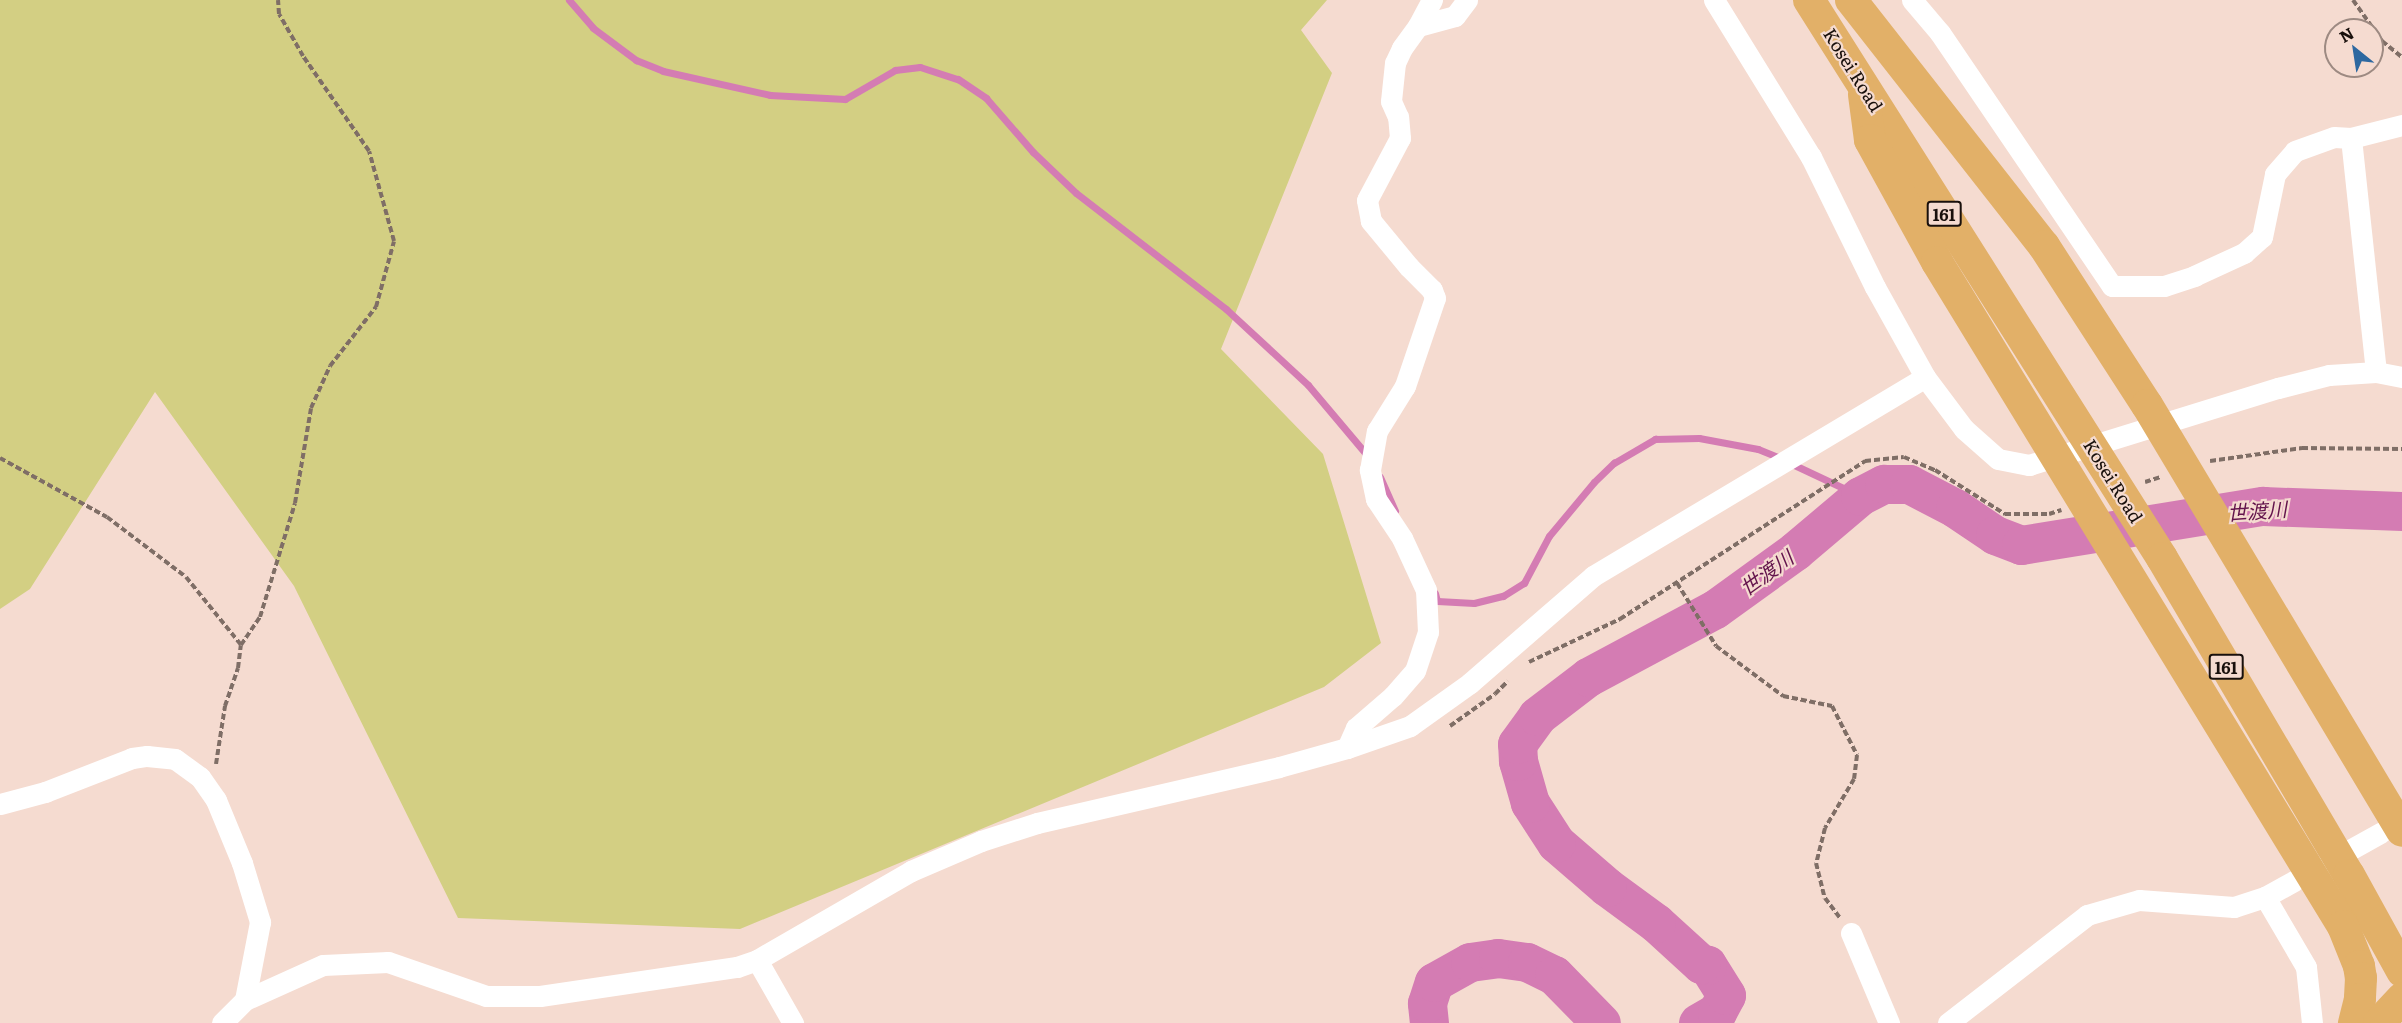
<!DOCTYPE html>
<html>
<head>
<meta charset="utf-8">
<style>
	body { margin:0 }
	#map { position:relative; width:2402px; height:1023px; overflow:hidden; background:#f5dbd0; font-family:Literata,"Noto Sans JP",serif }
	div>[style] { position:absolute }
	.green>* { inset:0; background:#d3cf83 }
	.stream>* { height:7px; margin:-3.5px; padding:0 3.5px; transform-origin:3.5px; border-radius:3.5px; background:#d47cb3 }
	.river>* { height:39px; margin:-19.5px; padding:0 19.5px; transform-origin:19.5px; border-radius:19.5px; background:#d47cb3 }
	.path>* { height:4px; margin-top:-2px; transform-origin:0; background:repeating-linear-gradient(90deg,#7f6e66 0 6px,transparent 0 9px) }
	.minor>* { height:21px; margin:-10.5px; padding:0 10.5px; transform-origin:10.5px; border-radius:10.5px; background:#fff }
	.highway>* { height:32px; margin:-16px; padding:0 16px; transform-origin:16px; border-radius:16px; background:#e2b068 }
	span { translate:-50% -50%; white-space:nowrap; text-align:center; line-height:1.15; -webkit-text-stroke:4.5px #f5dbd0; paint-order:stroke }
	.shield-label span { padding:2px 4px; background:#f5dbd0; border:2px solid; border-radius:4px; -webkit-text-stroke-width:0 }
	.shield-label { font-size:16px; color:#19100c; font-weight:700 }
	.street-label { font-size:18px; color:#19100c }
	.water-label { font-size:20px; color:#63144c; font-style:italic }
	.north { position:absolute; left:2324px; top:18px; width:60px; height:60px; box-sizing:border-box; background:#f5dbd0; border:2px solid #9d8a82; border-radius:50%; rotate:330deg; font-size:16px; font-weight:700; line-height:24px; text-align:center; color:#19100c }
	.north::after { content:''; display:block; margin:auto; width:21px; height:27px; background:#2d68a0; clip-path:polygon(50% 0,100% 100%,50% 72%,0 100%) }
</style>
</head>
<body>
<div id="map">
	<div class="green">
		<i style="clip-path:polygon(0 0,1327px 0,1301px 30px,1332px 73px,1221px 349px,1323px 454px,1381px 643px,1324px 687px,740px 929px,458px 918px,294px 586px,155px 392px,30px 589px,0 609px)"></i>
	</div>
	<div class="stream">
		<i style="left:569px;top:0;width:37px;rotate:49deg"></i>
		<i style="left:593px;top:28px;width:54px;rotate:36.7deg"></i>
		<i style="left:636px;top:60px;width:29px;rotate:22deg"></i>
		<i style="left:663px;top:71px;width:110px;rotate:12.6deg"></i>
		<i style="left:770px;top:95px;width:75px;rotate:3.1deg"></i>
		<i style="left:845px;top:99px;width:58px;rotate:-30.1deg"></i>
		<i style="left:895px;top:70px;width:25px;rotate:-7deg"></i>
		<i style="left:920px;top:67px;width:40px;rotate:18deg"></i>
		<i style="left:958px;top:79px;width:34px;rotate:34deg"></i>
		<i style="left:986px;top:98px;width:72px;rotate:49deg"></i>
		<i style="left:1033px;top:152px;width:59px;rotate:43.6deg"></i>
		<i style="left:1076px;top:193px;width:190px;rotate:37.7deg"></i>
		<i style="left:1226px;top:309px;width:112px;rotate:42.8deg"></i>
		<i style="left:1308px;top:385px;width:92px;rotate:49.9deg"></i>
		<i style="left:1790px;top:463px;width:77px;rotate:25.2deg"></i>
		<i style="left:1380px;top:477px;width:37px;rotate:66deg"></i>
		<i style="left:1435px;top:593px;width:8px;rotate:76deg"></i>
		<i style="left:1437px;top:601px;width:37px;rotate:3deg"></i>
		<i style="left:1474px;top:603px;width:30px;rotate:-14deg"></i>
		<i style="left:1503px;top:596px;width:25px;rotate:-32deg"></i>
		<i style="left:1524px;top:583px;width:53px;rotate:-62deg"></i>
		<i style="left:1549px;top:536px;width:70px;rotate:-50.2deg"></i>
		<i style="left:1594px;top:482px;width:28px;rotate:-44deg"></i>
		<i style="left:1614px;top:463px;width:48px;rotate:-30.3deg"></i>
		<i style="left:1655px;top:439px;width:44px;rotate:-1.3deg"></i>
		<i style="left:1699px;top:438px;width:60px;rotate:10.6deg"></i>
		<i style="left:1758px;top:449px;width:24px;rotate:22deg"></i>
	</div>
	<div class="river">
		<i style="left:1429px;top:1023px;width:20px;rotate:-96deg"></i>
		<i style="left:1427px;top:1003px;width:22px;rotate:-72deg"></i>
		<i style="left:1434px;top:982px;width:41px;rotate:-29.1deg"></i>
		<i style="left:1470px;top:962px;width:28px;rotate:-8deg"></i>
		<i style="left:1498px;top:958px;width:29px;rotate:8deg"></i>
		<i style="left:1527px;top:962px;width:30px;rotate:26deg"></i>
		<i style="left:1554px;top:975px;width:67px;rotate:45.6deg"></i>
		<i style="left:1698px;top:1023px;width:22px;rotate:-30deg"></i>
		<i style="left:1717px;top:1012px;width:19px;rotate:-62deg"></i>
		<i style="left:1726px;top:995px;width:36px;rotate:-122deg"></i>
		<i style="left:1707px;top:965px;width:6px;rotate:-171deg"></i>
		<i style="left:1701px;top:964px;width:61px;rotate:-137.7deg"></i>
		<i style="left:1656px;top:923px;width:61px;rotate:-143.7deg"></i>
		<i style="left:1607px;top:887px;width:67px;rotate:-139.2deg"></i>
		<i style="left:1556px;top:843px;width:48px;rotate:-123deg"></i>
		<i style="left:1530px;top:803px;width:44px;rotate:-105.9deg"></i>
		<i style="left:1518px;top:761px;width:17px;rotate:-93deg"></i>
		<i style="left:1517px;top:744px;width:34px;rotate:-54deg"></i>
		<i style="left:1537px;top:716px;width:64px;rotate:-37.4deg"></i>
		<i style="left:1588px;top:677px;width:144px;rotate:-28.2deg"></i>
		<i style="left:1715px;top:609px;width:99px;rotate:-35.9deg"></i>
		<i style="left:1795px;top:551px;width:85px;rotate:-40.2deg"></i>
		<i style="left:1860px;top:496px;width:27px;rotate:-27deg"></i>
		<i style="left:1884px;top:484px;width:25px"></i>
		<i style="left:1909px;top:484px;width:52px;rotate:27.6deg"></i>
		<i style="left:1955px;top:508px;width:48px;rotate:34deg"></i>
		<i style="left:1995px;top:535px;width:28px;rotate:21deg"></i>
		<i style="left:2021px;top:545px;width:245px;rotate:-9.2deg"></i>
		<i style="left:2263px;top:506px;width:139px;rotate:2.1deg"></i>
	</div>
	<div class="path">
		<i style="left:2353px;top:0;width:50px;rotate:54.7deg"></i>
		<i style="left:2382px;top:41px;width:26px;rotate:39deg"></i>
		<i style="left:0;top:458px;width:122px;rotate:28.9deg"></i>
		<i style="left:107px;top:517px;width:99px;rotate:37.2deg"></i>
		<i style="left:186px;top:577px;width:87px;rotate:51deg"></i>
		<i style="left:2210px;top:461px;width:93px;rotate:-8deg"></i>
		<i style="left:2302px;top:448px;width:100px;rotate:0.6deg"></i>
		<i style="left:2145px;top:482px;width:16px;rotate:-18deg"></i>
		<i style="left:1677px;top:583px;width:74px;rotate:58.2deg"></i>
		<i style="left:1716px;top:646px;width:84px;rotate:36.7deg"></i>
		<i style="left:1783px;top:696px;width:50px;rotate:11.5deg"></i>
		<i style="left:1832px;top:706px;width:55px;rotate:63deg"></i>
		<i style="left:1857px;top:755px;width:24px;rotate:97deg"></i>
		<i style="left:1854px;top:779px;width:57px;rotate:120.6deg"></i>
		<i style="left:1825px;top:828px;width:36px;rotate:104deg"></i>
		<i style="left:1816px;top:863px;width:36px;rotate:76deg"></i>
		<i style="left:1825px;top:898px;width:25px;rotate:53deg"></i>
		<i style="left:1529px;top:662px;width:101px;rotate:-25.3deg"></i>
		<i style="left:1620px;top:619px;width:292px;rotate:-32.8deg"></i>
		<i style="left:1865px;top:461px;width:39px;rotate:-6deg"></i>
		<i style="left:1904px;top:457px;width:34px;rotate:23deg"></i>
		<i style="left:1935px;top:470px;width:83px;rotate:32.2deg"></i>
		<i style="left:2005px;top:514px;width:44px"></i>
		<i style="left:2049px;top:514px;width:13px;rotate:-18deg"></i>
		<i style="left:1450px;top:726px;width:55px;rotate:-35.4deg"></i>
		<i style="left:1495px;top:694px;width:18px;rotate:-45deg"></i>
		<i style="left:216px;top:764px;width:59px;rotate:-81.2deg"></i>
		<i style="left:225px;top:706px;width:40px;rotate:-71.1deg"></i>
		<i style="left:238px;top:668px;width:23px;rotate:-83deg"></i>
		<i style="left:241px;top:645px;width:34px;rotate:-56deg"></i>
		<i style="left:260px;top:617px;width:119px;rotate:-72.9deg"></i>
		<i style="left:295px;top:503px;width:96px;rotate:-80.4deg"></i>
		<i style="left:311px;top:408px;width:46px;rotate:-65.7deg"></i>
		<i style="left:330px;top:366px;width:75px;rotate:-52.1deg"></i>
		<i style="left:376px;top:307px;width:68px;rotate:-74.7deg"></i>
		<i style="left:394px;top:241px;width:93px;rotate:-105.5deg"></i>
		<i style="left:369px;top:151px;width:116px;rotate:-124.8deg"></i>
		<i style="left:303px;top:56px;width:48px;rotate:-119.7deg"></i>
		<i style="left:279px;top:14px;width:14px;rotate:-94deg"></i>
	</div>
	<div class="minor">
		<i style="left:1714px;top:0;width:185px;rotate:58.3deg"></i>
		<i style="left:1811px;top:157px;width:145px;rotate:63.8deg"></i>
		<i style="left:1875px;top:287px;width:103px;rotate:60.9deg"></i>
		<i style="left:1925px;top:377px;width:65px;rotate:53.1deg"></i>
		<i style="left:1964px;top:429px;width:45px;rotate:41.4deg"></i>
		<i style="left:1998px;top:459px;width:32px;rotate:11deg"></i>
		<i style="left:2029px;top:465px;width:261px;rotate:-17.2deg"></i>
		<i style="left:2278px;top:388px;width:53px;rotate:-14.3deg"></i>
		<i style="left:2329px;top:375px;width:47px;rotate:-3.7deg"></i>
		<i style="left:2376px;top:372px;width:26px;rotate:11deg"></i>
		<i style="left:1912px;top:0;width:43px;rotate:49.7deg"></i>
		<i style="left:1940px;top:33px;width:306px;rotate:55.8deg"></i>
		<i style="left:2112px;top:286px;width:52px"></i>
		<i style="left:2164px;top:286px;width:32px;rotate:-18deg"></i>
		<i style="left:2194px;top:276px;width:55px;rotate:-24.7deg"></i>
		<i style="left:2244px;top:253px;width:24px;rotate:-42deg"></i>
		<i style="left:2262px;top:237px;width:64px;rotate:-78.3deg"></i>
		<i style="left:2275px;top:174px;width:30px;rotate:-49deg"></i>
		<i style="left:2295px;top:151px;width:41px;rotate:-19.7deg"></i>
		<i style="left:2334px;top:137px;width:17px;rotate:3deg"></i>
		<i style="left:1418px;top:26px;width:30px;rotate:-62deg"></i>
		<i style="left:2376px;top:372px;width:235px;rotate:-96.1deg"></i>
		<i style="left:2351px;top:138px;width:53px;rotate:-14.3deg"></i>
		<i style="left:1347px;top:748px;width:22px;rotate:-66deg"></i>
		<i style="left:1356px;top:728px;width:49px;rotate:-40.9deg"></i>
		<i style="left:1393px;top:696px;width:33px;rotate:-49deg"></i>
		<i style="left:1415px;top:671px;width:41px;rotate:-71.6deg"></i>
		<i style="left:1428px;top:632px;width:42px;rotate:-92.7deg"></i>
		<i style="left:1426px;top:590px;width:57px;rotate:-114.8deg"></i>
		<i style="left:1402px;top:538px;width:47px;rotate:-123.7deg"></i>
		<i style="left:1376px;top:499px;width:30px;rotate:-102deg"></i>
		<i style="left:1370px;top:470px;width:40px;rotate:-80deg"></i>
		<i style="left:1377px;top:431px;width:53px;rotate:-58.1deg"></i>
		<i style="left:1405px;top:386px;width:93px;rotate:-71.2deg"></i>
		<i style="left:1435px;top:298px;width:9px;rotate:-111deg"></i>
		<i style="left:1432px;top:290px;width:33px;rotate:-135deg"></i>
		<i style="left:1409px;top:267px;width:60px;rotate:-129.6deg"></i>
		<i style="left:1371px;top:221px;width:21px;rotate:-101deg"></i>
		<i style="left:1367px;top:200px;width:70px;rotate:-62deg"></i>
		<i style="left:1400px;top:138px;width:21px;rotate:-95deg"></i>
		<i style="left:1398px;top:117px;width:17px;rotate:-114deg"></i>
		<i style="left:1391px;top:101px;width:38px;rotate:-84deg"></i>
		<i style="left:1395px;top:63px;width:17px;rotate:-65deg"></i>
		<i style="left:1402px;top:48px;width:27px;rotate:-54deg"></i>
		<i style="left:1418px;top:26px;width:38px;rotate:-15deg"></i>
		<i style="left:1455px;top:16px;width:20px;rotate:-53deg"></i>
		<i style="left:0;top:804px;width:47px;rotate:-14.9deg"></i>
		<i style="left:45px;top:792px;width:93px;rotate:-21.3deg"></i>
		<i style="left:132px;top:758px;width:15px;rotate:-8deg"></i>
		<i style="left:147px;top:756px;width:28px;rotate:6deg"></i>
		<i style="left:175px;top:759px;width:31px;rotate:36deg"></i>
		<i style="left:200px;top:777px;width:28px;rotate:55deg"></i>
		<i style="left:216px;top:800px;width:68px;rotate:67.6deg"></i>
		<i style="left:242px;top:863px;width:62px;rotate:73deg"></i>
		<i style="left:260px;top:922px;width:79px;rotate:100.9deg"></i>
		<i style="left:2328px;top:862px;width:60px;rotate:-29.1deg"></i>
		<i style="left:2265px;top:897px;width:81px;rotate:59.6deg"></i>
		<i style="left:2306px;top:967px;width:56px;rotate:83.9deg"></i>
		<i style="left:1851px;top:933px;width:98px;rotate:67.1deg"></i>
		<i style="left:757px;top:960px;width:73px;rotate:60.3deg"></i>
		<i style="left:222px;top:1023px;width:33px;rotate:-45deg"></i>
		<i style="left:245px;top:1000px;width:85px;rotate:-24.2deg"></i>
		<i style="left:323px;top:965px;width:65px;rotate:-2.6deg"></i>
		<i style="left:388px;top:962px;width:104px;rotate:19.1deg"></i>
		<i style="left:486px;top:996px;width:54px"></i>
		<i style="left:540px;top:996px;width:199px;rotate:-8.4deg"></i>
		<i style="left:737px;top:967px;width:21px;rotate:-19deg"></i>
		<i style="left:757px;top:960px;width:178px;rotate:-30deg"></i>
		<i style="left:911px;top:871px;width:76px;rotate:-23.2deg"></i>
		<i style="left:981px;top:841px;width:59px;rotate:-17.8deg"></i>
		<i style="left:1037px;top:823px;width:248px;rotate:-13deg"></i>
		<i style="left:1279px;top:767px;width:71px;rotate:-15.6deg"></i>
		<i style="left:1347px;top:748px;width:67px;rotate:-19.2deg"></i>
		<i style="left:1410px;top:726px;width:74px;rotate:-35.6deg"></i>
		<i style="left:1470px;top:683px;width:163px;rotate:-41deg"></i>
		<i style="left:1593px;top:576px;width:387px;rotate:-30.9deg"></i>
		<i style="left:1948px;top:1023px;width:176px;rotate:-37.8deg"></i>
		<i style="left:2087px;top:915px;width:54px;rotate:-16.1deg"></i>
		<i style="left:2139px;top:900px;width:95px;rotate:4.2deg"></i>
		<i style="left:2234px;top:907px;width:33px;rotate:-18deg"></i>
		<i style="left:2265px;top:897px;width:33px;rotate:-29deg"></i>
	</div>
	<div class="highway">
		<i style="left:1809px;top:0;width:660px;rotate:57.68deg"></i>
		<i style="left:2162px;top:558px;width:368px;rotate:59.5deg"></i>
		<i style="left:2349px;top:875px;width:110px;rotate:61.1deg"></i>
		<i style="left:1851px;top:0;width:313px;rotate:51.9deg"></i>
		<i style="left:2044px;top:246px;width:189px;rotate:57.1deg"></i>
		<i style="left:2147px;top:405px;width:496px;rotate:59.1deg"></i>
		<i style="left:1864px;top:95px;width:45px;rotate:82.4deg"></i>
		<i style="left:1870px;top:140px;width:139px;rotate:61.2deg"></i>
		<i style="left:1937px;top:262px;width:778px;rotate:58.56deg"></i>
		<i style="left:2343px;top:926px;width:43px;rotate:68.2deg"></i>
		<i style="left:2359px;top:966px;width:12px;rotate:81deg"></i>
		<i style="left:2361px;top:978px;width:21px;rotate:93deg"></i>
		<i style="left:2360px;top:999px;width:25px;rotate:104deg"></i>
		<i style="left:2379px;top:1023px;width:34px;rotate:-47deg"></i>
	</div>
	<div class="shield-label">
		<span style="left:1944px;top:214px">161</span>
		<span style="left:2226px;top:667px">161</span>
	</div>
	<div class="street-label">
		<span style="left:1853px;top:70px;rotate:58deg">Kosei Road</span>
		<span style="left:2113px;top:481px;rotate:58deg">Kosei Road</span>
	</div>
	<div class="water-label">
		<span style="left:2257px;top:510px;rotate:-4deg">世渡川</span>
		<span style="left:1766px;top:572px;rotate:-36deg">世渡川</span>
	</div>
	<div class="north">N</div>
</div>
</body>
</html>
